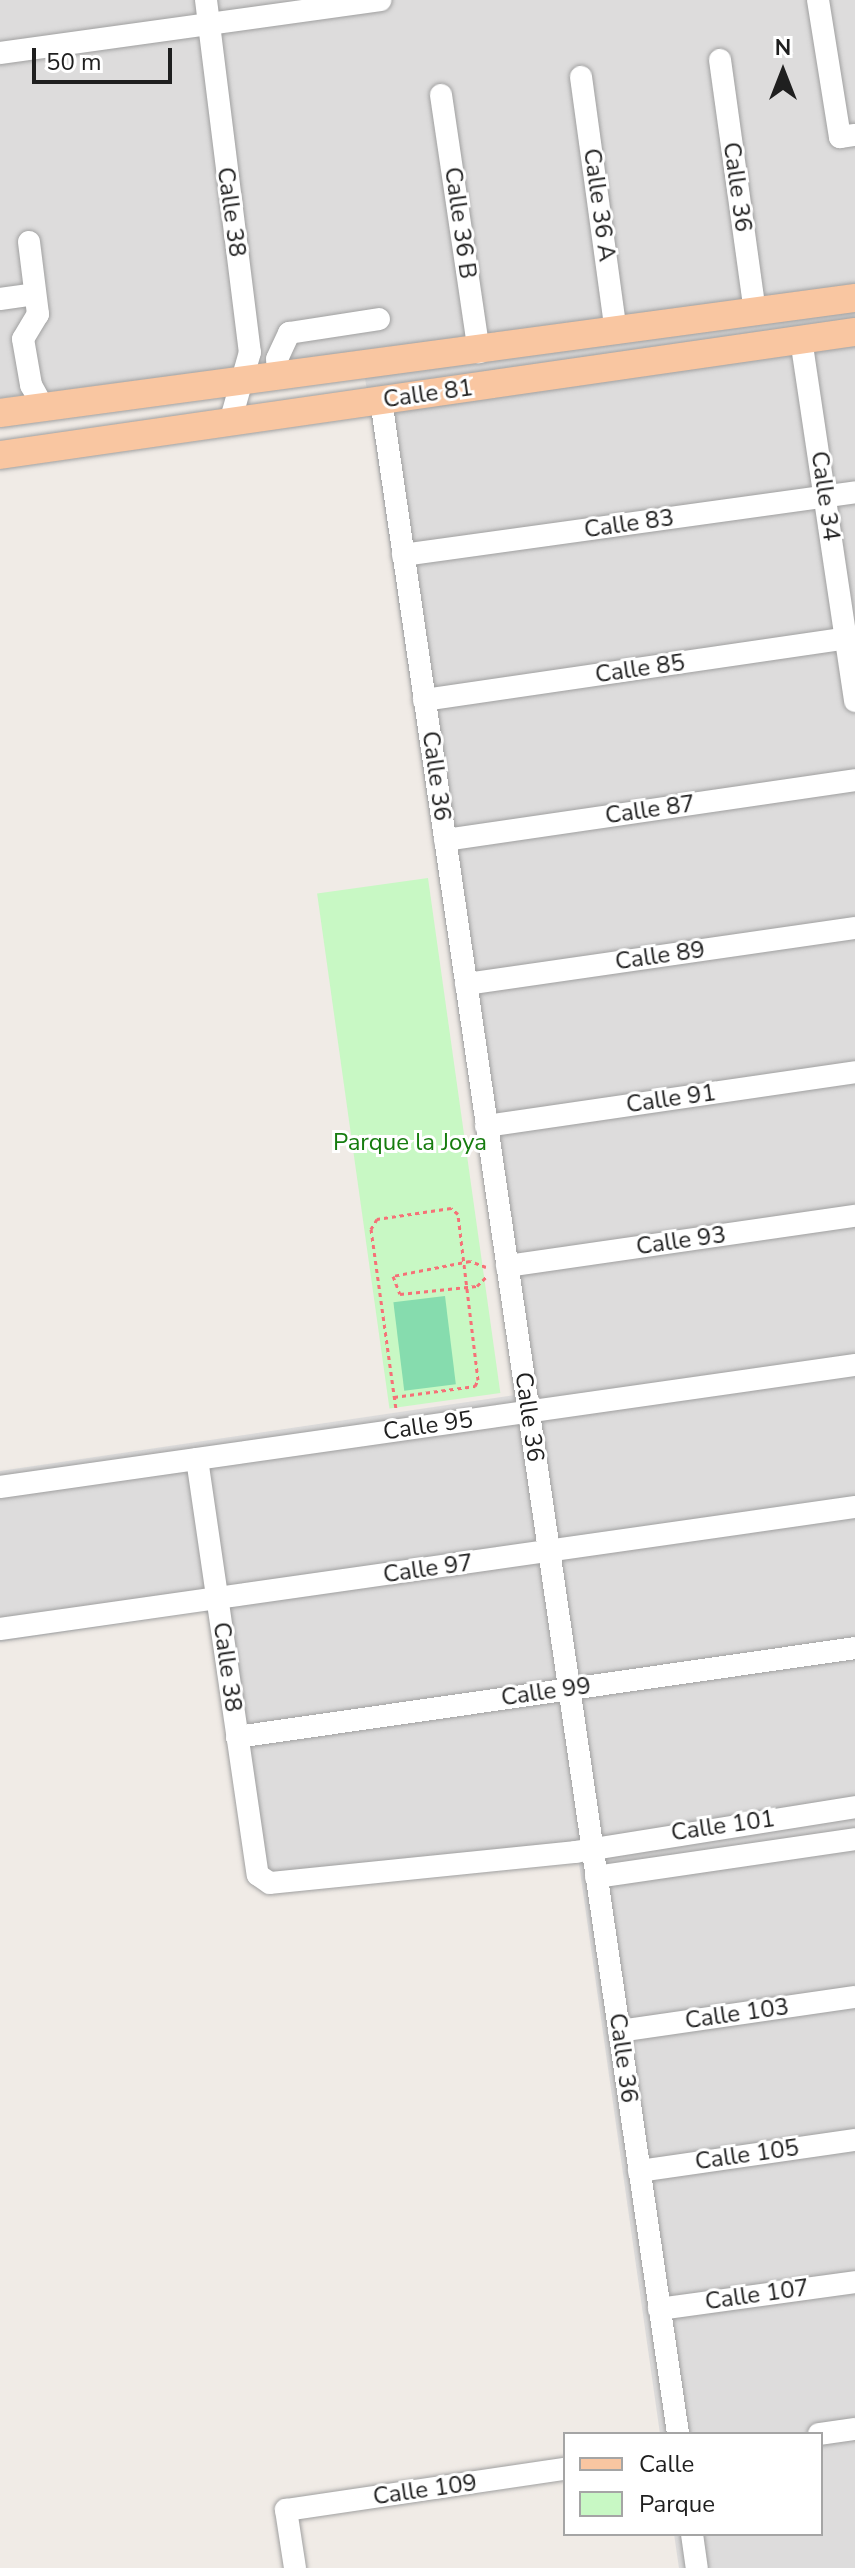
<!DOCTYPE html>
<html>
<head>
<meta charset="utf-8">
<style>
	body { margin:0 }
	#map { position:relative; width:855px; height:2568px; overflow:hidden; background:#f0ebe6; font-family:"Nunito Sans",sans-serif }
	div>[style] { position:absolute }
	.residential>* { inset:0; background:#dddcdc }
	.park>* { inset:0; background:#c8f8c4; transform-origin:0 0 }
	.pitch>* { inset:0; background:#86dcae; transform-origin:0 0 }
	.path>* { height:3px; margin-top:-1.5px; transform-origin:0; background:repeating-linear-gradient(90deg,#f67177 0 4px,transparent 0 8px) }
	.roads { filter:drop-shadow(0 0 2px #a0a0a0) drop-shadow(0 0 2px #a0a0a0) }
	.minor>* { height:22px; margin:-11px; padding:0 11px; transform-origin:11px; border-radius:11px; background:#fff }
	.major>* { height:28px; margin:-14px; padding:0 14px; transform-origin:14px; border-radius:14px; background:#f9c6a1 }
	span { translate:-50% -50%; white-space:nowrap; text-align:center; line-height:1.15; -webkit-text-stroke:6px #fff; paint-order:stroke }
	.street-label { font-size:24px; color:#1f1f1f }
	.park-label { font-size:24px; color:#167c0f }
	.legend { position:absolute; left:563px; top:2432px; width:260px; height:104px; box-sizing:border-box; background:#fff; border:2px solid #a5a5a5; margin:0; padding:10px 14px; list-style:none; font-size:24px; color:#1f1f1f }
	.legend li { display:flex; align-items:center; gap:16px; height:40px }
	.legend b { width:40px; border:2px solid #a5a5a5 }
	.north { position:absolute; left:743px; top:32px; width:80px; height:80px; -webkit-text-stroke:6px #fff; paint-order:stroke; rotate:0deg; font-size:22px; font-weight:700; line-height:32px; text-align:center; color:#1f1f1f }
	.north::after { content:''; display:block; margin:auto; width:28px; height:36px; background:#1f1f1f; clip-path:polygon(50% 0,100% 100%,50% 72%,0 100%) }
	.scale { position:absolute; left:32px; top:48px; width:140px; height:36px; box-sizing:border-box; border:4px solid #1f1f1f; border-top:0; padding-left:10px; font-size:24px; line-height:28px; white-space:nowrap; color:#1f1f1f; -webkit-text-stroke:6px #fff; paint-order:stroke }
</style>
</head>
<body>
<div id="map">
	<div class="residential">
		<i style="clip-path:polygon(0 0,855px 0,855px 2568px,679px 2568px,674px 2534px,821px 2534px,821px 2434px,660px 2434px,578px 1857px,264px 1890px,248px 1878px,213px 1618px,203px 1611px,0 1642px,0 1471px,515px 1395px,361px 351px,0 398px)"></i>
	</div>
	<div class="park">
		<i style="left:428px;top:878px;width:520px;height:112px;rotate:82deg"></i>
	</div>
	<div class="pitch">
		<i style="left:445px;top:1296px;width:89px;height:52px;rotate:83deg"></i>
	</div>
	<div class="path">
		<i style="left:486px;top:1267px;width:17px;rotate:-159deg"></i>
		<i style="left:470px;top:1261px;width:78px;rotate:169deg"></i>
		<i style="left:393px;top:1276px;width:19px;rotate:69deg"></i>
		<i style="left:400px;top:1294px;width:77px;rotate:-5.9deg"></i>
		<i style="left:477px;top:1286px;width:14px;rotate:-45deg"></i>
		<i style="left:394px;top:1397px;width:82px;rotate:-7.7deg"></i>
		<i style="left:475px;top:1386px;width:7px;rotate:-63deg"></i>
		<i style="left:478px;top:1380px;width:167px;rotate:-96.9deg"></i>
		<i style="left:458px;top:1214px;width:9px;rotate:-139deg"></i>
		<i style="left:451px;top:1208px;width:75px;rotate:171.5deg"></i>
		<i style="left:377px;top:1219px;width:12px;rotate:121deg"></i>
		<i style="left:371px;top:1229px;width:183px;rotate:82.1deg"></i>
	</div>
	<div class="roads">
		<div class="minor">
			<i style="left:206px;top:0;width:355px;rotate:82.9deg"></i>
			<i style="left:250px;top:352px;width:73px;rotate:105.9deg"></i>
			<i style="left:818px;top:0;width:139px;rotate:80.9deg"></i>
			<i style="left:840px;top:137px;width:15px;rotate:-8deg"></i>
			<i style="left:0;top:53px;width:384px;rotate:-7.9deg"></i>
			<i style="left:720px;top:60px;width:255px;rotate:82.1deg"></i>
			<i style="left:581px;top:77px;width:258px;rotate:82.2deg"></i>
			<i style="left:441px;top:95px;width:260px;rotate:81.6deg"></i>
			<i style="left:29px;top:242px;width:73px;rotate:82.9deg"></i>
			<i style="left:38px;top:314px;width:29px;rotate:121deg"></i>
			<i style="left:23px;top:339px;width:47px;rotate:80.1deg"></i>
			<i style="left:31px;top:385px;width:26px;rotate:61deg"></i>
			<i style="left:0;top:299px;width:35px;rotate:-8deg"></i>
			<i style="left:801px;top:339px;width:366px;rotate:81.5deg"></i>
			<i style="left:279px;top:377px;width:18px;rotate:-96deg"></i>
			<i style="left:277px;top:359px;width:29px;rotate:-65deg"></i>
			<i style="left:289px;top:333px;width:91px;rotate:-8.8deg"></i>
			<i style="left:381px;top:400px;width:2056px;rotate:81.69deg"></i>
			<i style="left:403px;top:555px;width:456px;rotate:-7.9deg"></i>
			<i style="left:424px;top:700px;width:436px;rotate:-8.3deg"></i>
			<i style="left:445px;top:840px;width:414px;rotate:-8.3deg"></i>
			<i style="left:466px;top:984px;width:393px;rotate:-8.2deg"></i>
			<i style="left:486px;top:1126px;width:373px;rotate:-8.3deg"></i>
			<i style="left:507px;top:1266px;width:352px;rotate:-8.2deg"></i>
			<i style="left:197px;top:1459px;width:420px;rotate:81.7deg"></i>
			<i style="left:258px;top:1875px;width:14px;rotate:34deg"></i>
			<i style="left:270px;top:1883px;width:307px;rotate:-5.8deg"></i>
			<i style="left:575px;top:1852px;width:284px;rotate:-9.1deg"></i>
			<i style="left:0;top:1487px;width:864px;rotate:-8.12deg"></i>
			<i style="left:0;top:1629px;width:864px;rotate:-8.12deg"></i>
			<i style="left:237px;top:1737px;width:624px;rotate:-8.19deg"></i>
			<i style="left:596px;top:1877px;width:262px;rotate:-8.3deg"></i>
			<i style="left:619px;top:2031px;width:238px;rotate:-8.2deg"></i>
			<i style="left:639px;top:2171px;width:218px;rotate:-8.2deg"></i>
			<i style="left:659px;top:2309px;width:198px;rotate:-7.8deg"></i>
			<i style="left:819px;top:2434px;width:36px;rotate:-8deg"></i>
			<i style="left:692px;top:2534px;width:34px;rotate:82deg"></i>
			<i style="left:295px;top:2568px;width:59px;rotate:-98.8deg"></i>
			<i style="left:286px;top:2510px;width:282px;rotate:-8.4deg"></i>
		</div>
		<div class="major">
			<i style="left:0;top:413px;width:863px;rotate:-7.66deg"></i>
			<i style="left:0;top:455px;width:864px;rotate:-8.19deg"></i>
		</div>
	</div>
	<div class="street-label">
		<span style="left:737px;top:187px;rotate:82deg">Calle 36</span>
		<span style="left:599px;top:205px;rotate:82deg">Calle 36 A</span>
		<span style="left:231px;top:212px;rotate:82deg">Calle 38</span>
		<span style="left:460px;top:223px;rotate:82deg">Calle 36 B</span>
		<span style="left:428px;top:394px;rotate:-8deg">Calle 81</span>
		<span style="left:825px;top:496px;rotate:82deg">Calle 34</span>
		<span style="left:629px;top:524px;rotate:-8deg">Calle 83</span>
		<span style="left:640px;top:669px;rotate:-8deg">Calle 85</span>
		<span style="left:436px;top:776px;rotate:82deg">Calle 36</span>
		<span style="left:650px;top:810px;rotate:-8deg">Calle 87</span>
		<span style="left:660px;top:956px;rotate:-8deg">Calle 89</span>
		<span style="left:671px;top:1099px;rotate:-8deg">Calle 91</span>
		<span style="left:681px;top:1241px;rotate:-8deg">Calle 93</span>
		<span style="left:529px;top:1417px;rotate:82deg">Calle 36</span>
		<span style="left:428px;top:1426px;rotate:-8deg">Calle 95</span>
		<span style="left:428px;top:1569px;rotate:-8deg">Calle 97</span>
		<span style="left:227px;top:1667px;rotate:82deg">Calle 38</span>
		<span style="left:546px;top:1692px;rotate:-8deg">Calle 99</span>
		<span style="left:723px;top:1826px;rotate:-8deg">Calle 101</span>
		<span style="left:737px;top:2014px;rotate:-8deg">Calle 103</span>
		<span style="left:623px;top:2058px;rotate:82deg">Calle 36</span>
		<span style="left:747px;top:2155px;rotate:-8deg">Calle 105</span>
		<span style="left:757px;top:2295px;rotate:-8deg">Calle 107</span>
		<span style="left:425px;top:2490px;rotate:-8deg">Calle 109</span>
	</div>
	<div class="park-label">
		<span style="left:410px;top:1143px">Parque la Joya</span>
	</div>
	<ul class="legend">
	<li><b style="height:10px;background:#f9c6a1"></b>Calle</li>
	<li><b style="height:22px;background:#c8f8c4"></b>Parque</li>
	</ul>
	<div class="north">N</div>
	<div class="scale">50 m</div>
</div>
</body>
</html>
